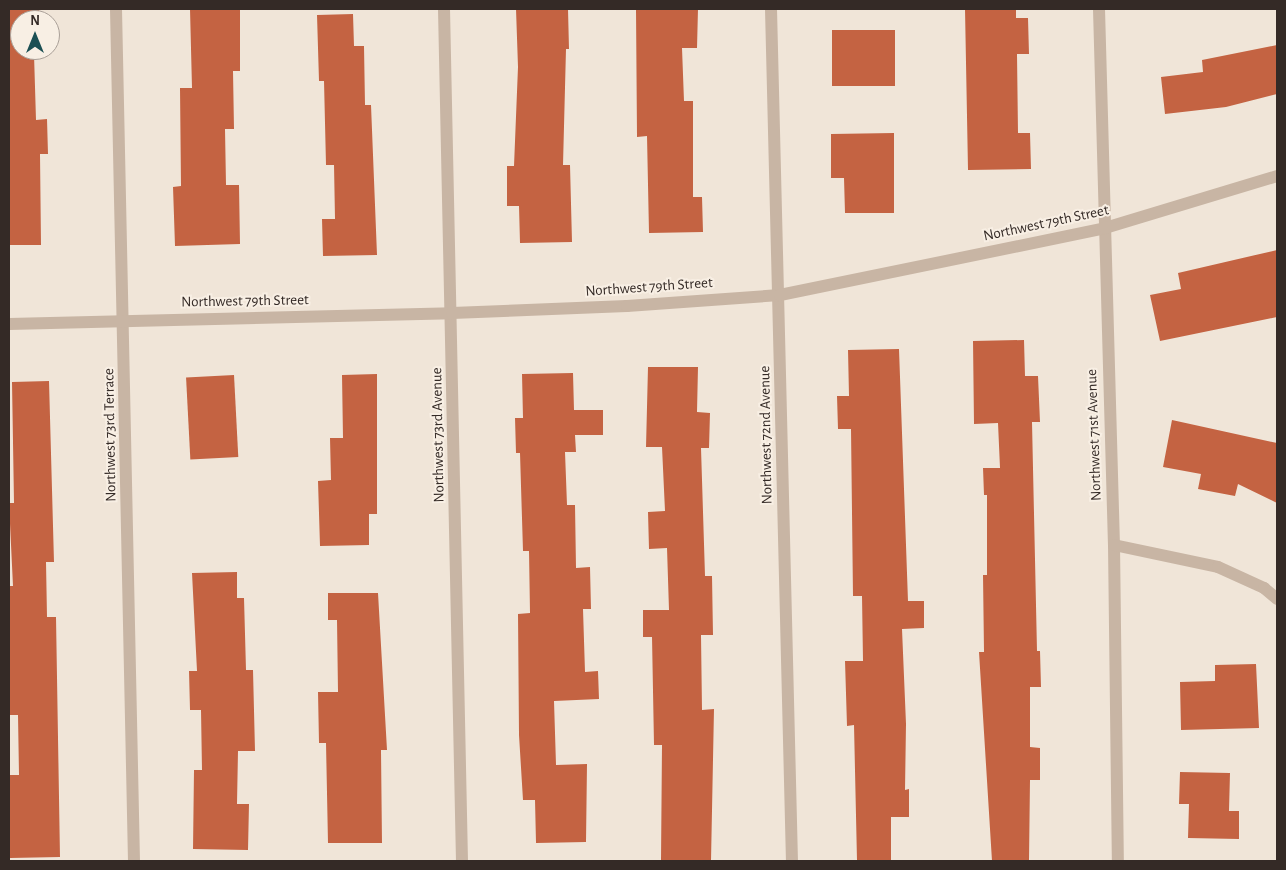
<!DOCTYPE html>
<html>
<head>
<meta charset="utf-8">
<style>
	body { margin:0 }
	#map { position:relative; width:1286px; height:870px; overflow:hidden; background:#f0e5d8; font-family:"Alegreya Sans",sans-serif }
	div>[style] { position:absolute }
	.building>* { inset:0; background:#c46342; transform-origin:0 0 }
	.minor>* { height:12px; margin:-6px; padding:0 6px; transform-origin:6px; border-radius:6px; background:#c8b5a4 }
	span { translate:-50% -50%; white-space:nowrap; text-align:center; line-height:1.15; -webkit-text-stroke:4px #f8efe4; paint-order:stroke }
	.street-label { font-size:15px; color:#342a26 }
	.frame { position:absolute; inset:0; border:10px solid #342a26; pointer-events:none }
	.north { position:absolute; left:10px; top:10px; width:50px; height:50px; box-sizing:border-box; background:#f8efe4; border:1px solid #aaa098; border-radius:50%; rotate:0deg; font-size:14px; font-weight:700; line-height:20px; text-align:center; color:#342a26 }
	.north::after { content:''; display:block; margin:auto; width:18px; height:22px; background:#1c5054; clip-path:polygon(50% 0,100% 100%,50% 72%,0 100%) }
</style>
</head>
<body>
<div id="map">
	<div class="building">
		<i style="clip-path:polygon(9px 9px,39px 9px,40px 20px,20px 20px,20px 50px,40px 50px,40px 54px,34px 54px,36px 120px,47px 119px,48px 154px,40px 154px,41px 245px,9px 245px)"></i>
		<i style="clip-path:polygon(190px 9px,240px 9px,240px 71px,233px 71px,234px 129px,225px 129px,226px 185px,239px 185px,240px 244px,175px 246px,173px 187px,181px 186px,180px 88px,192px 88px)"></i>
		<i style="clip-path:polygon(516px 9px,568px 9px,569px 49px,566px 49px,563px 165px,570px 165px,572px 242px,520px 243px,519px 206px,507px 206px,507px 166px,514px 166px,518px 67px)"></i>
		<i style="clip-path:polygon(636px 9px,698px 9px,697px 48px,682px 48px,684px 101px,693px 101px,693px 197px,702px 197px,703px 232px,649px 233px,647px 136px,637px 137px)"></i>
		<i style="clip-path:polygon(965px 9px,1016px 9px,1016px 18px,1028px 18px,1029px 54px,1017px 54px,1018px 133px,1030px 133px,1031px 169px,968px 170px)"></i>
		<i style="clip-path:polygon(353px 14px,354px 46px,364px 46px,365px 105px,371px 105px,377px 255px,323px 256px,322px 219px,335px 219px,334px 165px,326px 165px,324px 81px,319px 81px,317px 15px)"></i>
		<i style="left:832px;top:30px;width:63px;height:56px"></i>
		<i style="clip-path:polygon(1277px 45px,1277px 94px,1226px 107px,1165px 114px,1161px 77px,1203px 72px,1202px 60px)"></i>
		<i style="clip-path:polygon(894px 133px,894px 213px,845px 213px,844px 178px,831px 178px,831px 134px)"></i>
		<i style="clip-path:polygon(1277px 250px,1277px 317px,1160px 341px,1150px 295px,1181px 289px,1178px 273px)"></i>
		<i style="clip-path:polygon(1024px 340px,1025px 376px,1038px 376px,1040px 422px,1032px 422px,1037px 651px,1040px 651px,1041px 687px,1030px 687px,1030px 747px,1040px 748px,1040px 780px,1030px 780px,1029px 861px,992px 861px,979px 652px,984px 652px,983px 575px,987px 575px,987px 495px,984px 495px,983px 468px,1000px 468px,998px 423px,974px 424px,973px 341px)"></i>
		<i style="clip-path:polygon(899px 349px,908px 601px,924px 601px,924px 628px,902px 629px,906px 724px,905px 790px,909px 789px,909px 817px,891px 817px,891px 861px,857px 861px,854px 725px,847px 726px,845px 661px,863px 661px,862px 596px,853px 596px,851px 429px,838px 429px,837px 396px,849px 396px,848px 350px)"></i>
		<i style="clip-path:polygon(648px 367px,698px 367px,697px 412px,710px 413px,709px 448px,701px 448px,705px 576px,712px 576px,713px 635px,701px 635px,702px 710px,714px 709px,711px 861px,661px 861px,662px 745px,654px 745px,652px 637px,643px 637px,643px 610px,669px 610px,667px 548px,649px 549px,648px 512px,665px 511px,662px 447px,646px 447px)"></i>
		<i style="clip-path:polygon(573px 373px,574px 410px,603px 410px,603px 435px,575px 435px,576px 452px,565px 452px,567px 505px,575px 505px,576px 568px,590px 567px,591px 609px,583px 609px,585px 672px,598px 671px,599px 699px,554px 701px,556px 765px,587px 764px,586px 842px,536px 843px,535px 800px,523px 800px,519px 735px,518px 614px,530px 613px,529px 551px,523px 551px,520px 453px,516px 453px,515px 418px,523px 418px,522px 374px)"></i>
		<i style="clip-path:polygon(377px 374px,377px 514px,369px 514px,369px 545px,320px 546px,318px 481px,331px 480px,330px 438px,343px 438px,342px 375px)"></i>
		<i style="left:234px;top:375px;width:82px;height:48px;rotate:87deg"></i>
		<i style="clip-path:polygon(49px 381px,54px 562px,46px 562px,47px 617px,56px 617px,60px 857px,10px 858px,9px 775px,19px 775px,18px 715px,9px 715px,9px 586px,13px 586px,9px 503px,14px 503px,12px 382px)"></i>
		<i style="clip-path:polygon(1172px 420px,1277px 443px,1277px 503px,1238px 484px,1235px 496px,1198px 489px,1201px 474px,1163px 467px)"></i>
		<i style="clip-path:polygon(237px 572px,237px 598px,244px 598px,246px 670px,253px 670px,255px 751px,238px 751px,237px 804px,249px 804px,248px 850px,193px 849px,194px 770px,202px 770px,201px 710px,190px 710px,189px 671px,197px 671px,192px 573px)"></i>
		<i style="clip-path:polygon(328px 593px,378px 593px,387px 750px,381px 750px,382px 843px,328px 843px,326px 743px,319px 743px,318px 692px,338px 692px,337px 620px,328px 620px)"></i>
		<i style="clip-path:polygon(1256px 664px,1259px 728px,1181px 730px,1180px 682px,1215px 681px,1215px 665px)"></i>
		<i style="clip-path:polygon(1180px 772px,1230px 773px,1229px 811px,1239px 811px,1239px 839px,1188px 838px,1189px 804px,1179px 804px)"></i>
	</div>
	<div class="minor">
		<i style="left:116px;top:9px;width:852px;rotate:88.79deg"></i>
		<i style="left:444px;top:9px;width:852px;rotate:88.79deg"></i>
		<i style="left:771px;top:9px;width:852px;rotate:88.59deg"></i>
		<i style="left:1099px;top:9px;width:536px;rotate:88.4deg"></i>
		<i style="left:1114px;top:545px;width:316px;rotate:89.3deg"></i>
		<i style="left:9px;top:324px;width:443px;rotate:-1.4deg"></i>
		<i style="left:452px;top:313px;width:175px;rotate:-2.3deg"></i>
		<i style="left:627px;top:306px;width:153px;rotate:-4.1deg"></i>
		<i style="left:780px;top:295px;width:332px;rotate:-11.6deg"></i>
		<i style="left:1105px;top:228px;width:180px;rotate:-16.8deg"></i>
		<i style="left:1114px;top:545px;width:106px;rotate:11.9deg"></i>
		<i style="left:1218px;top:567px;width:51px;rotate:24.5deg"></i>
		<i style="left:1264px;top:588px;width:17px;rotate:40deg"></i>
	</div>
	<div class="street-label">
		<span style="left:1046px;top:223px;rotate:-12deg">Northwest 79th Street</span>
		<span style="left:649px;top:287px;rotate:-4deg">Northwest 79th Street</span>
		<span style="left:245px;top:301px;rotate:-1deg">Northwest 79th Street</span>
		<span style="left:110px;top:435px;rotate:-91deg">Northwest 73rd Terrace</span>
		<span style="left:438px;top:435px;rotate:-91deg">Northwest 73rd Avenue</span>
		<span style="left:766px;top:435px;rotate:-91deg">Northwest 72nd Avenue</span>
		<span style="left:1094px;top:435px;rotate:-92deg">Northwest 71st Avenue</span>
	</div>
	<div class="frame"></div>
	<div class="north">N</div>
</div>
</body>
</html>
